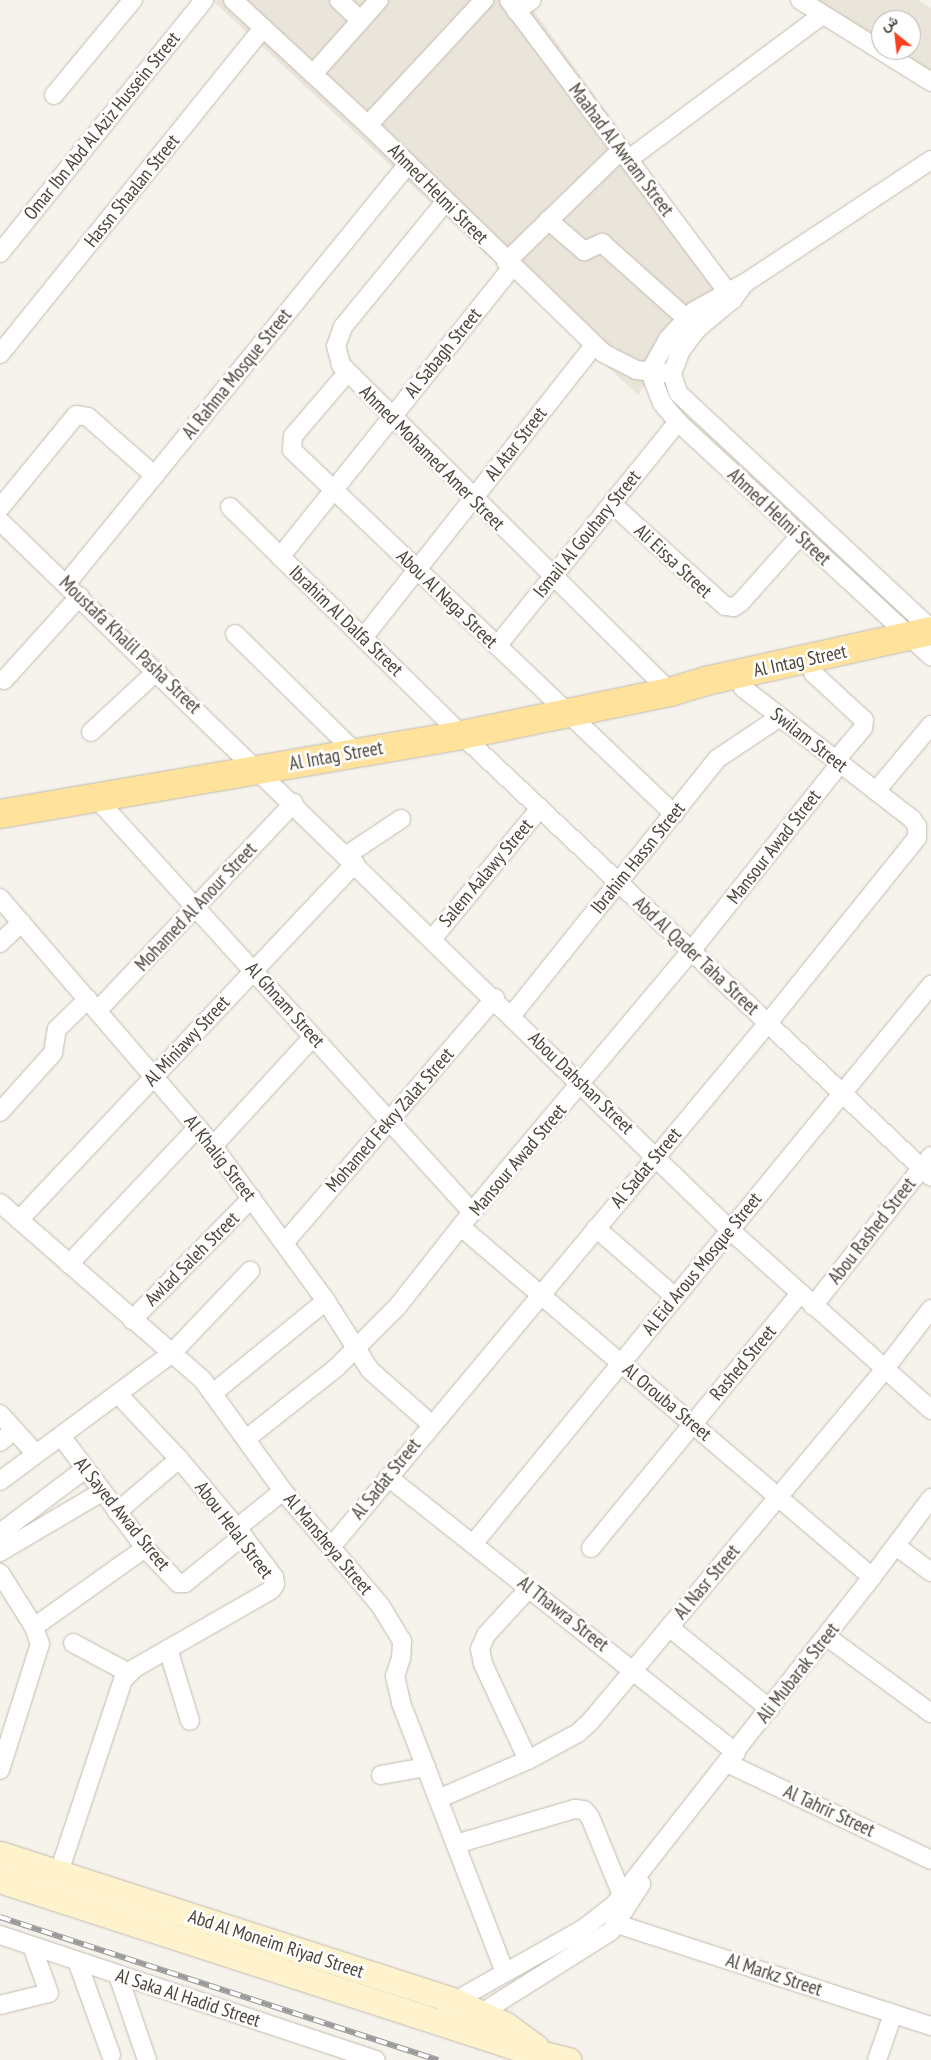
<!DOCTYPE html>
<html>
<head>
<meta charset="utf-8">
<style>
	body { margin:0 }
	#map { position:relative; width:931px; height:2060px; overflow:hidden; background:#f6f3ec; font-family:"PT Sans Narrow",Vazirmatn,sans-serif }
	div>[style] { position:absolute }
	.residential>* { inset:0; background:#eae5da }
	.roads { filter:drop-shadow(0 0 1px #c2bbae) drop-shadow(0 0 1px #c2bbae) }
	.minor>* { height:18px; margin:-9px; padding:0 9px; transform-origin:9px; border-radius:9px; background:#fff }
	.secondary>* { height:25px; margin:-12.5px; padding:0 12.5px; transform-origin:12.5px; border-radius:12.5px; background:#fff3cd }
	.primary>* { height:28px; margin:-14px; padding:0 14px; transform-origin:14px; border-radius:14px; background:#ffe39c }
	.rail>* { height:5.5px; margin-top:-2.75px; transform-origin:0; background:repeating-linear-gradient(90deg,#fff 0 11px,#9a9a9a 0 22px); box-sizing:border-box; border-block:1px solid #9a9a9a }
	span { translate:-50% -50%; white-space:nowrap; text-align:center; line-height:1.15; -webkit-text-stroke:5px #fff; paint-order:stroke }
	.street-label { font-size:19px; color:#4b4439 }
	.north { position:absolute; left:871px; top:10px; width:50px; height:50px; box-sizing:border-box; background:#fff; border:1px solid #b7b4b0; border-radius:50%; rotate:331deg; font-size:14px; font-weight:700; line-height:20px; text-align:center; color:#4b4439 }
	.north::after { content:''; display:block; margin:auto; width:18px; height:22px; background:#fc3f1d; clip-path:polygon(50% 0,100% 100%,50% 72%,0 100%) }
</style>
</head>
<body>
<div id="map">
	<div class="residential">
		<i style="clip-path:polygon(212px 0,534px 0,529px 4px,735px 291px,678px 340px,638px 395px)"></i>
		<i style="clip-path:polygon(809px 0,918px 0,931px 8px,931px 75px,889px 50px,911px 50px,911px 20px,881px 20px,881px 45px)"></i>
	</div>
	<div class="roads">
		<div class="minor">
			<i style="left:233px;top:0;width:184px;rotate:42.8deg"></i>
			<i style="left:368px;top:125px;width:327px;rotate:44.1deg"></i>
			<i style="left:603px;top:353px;width:37px;rotate:27deg"></i>
			<i style="left:636px;top:370px;width:36px;rotate:6deg"></i>
			<i style="left:339px;top:0;width:30px;rotate:44deg"></i>
			<i style="left:509px;top:0;width:374px;rotate:53.2deg"></i>
			<i style="left:800px;top:0;width:155px;rotate:32deg"></i>
			<i style="left:516px;top:11px;width:19px;rotate:-35deg"></i>
			<i style="left:313px;top:74px;width:99px;rotate:-48.3deg"></i>
			<i style="left:54px;top:95px;width:124px;rotate:-50.3deg"></i>
			<i style="left:368px;top:125px;width:171px;rotate:-47.1deg"></i>
			<i style="left:629px;top:159px;width:241px;rotate:-36.7deg"></i>
			<i style="left:931px;top:160px;width:223px;rotate:146.5deg"></i>
			<i style="left:745px;top:283px;width:58px;rotate:151.2deg"></i>
			<i style="left:694px;top:311px;width:38px;rotate:133deg"></i>
			<i style="left:668px;top:339px;width:38px;rotate:119deg"></i>
			<i style="left:650px;top:372px;width:33px;rotate:69deg"></i>
			<i style="left:662px;top:403px;width:25px;rotate:50deg"></i>
			<i style="left:678px;top:422px;width:345px;rotate:42.8deg"></i>
			<i style="left:446px;top:201px;width:163px;rotate:129.3deg"></i>
			<i style="left:343px;top:327px;width:20px;rotate:110deg"></i>
			<i style="left:336px;top:346px;width:20px;rotate:75deg"></i>
			<i style="left:341px;top:365px;width:464px;rotate:44.8deg"></i>
			<i style="left:548px;top:220px;width:48px;rotate:40.7deg"></i>
			<i style="left:584px;top:251px;width:20px;rotate:-24deg"></i>
			<i style="left:602px;top:243px;width:113px;rotate:41.8deg"></i>
			<i style="left:0;top:253px;width:325px;rotate:-51.1deg"></i>
			<i style="left:506px;top:262px;width:161px;rotate:-44.2deg"></i>
			<i style="left:744px;top:284px;width:19px;rotate:126deg"></i>
			<i style="left:733px;top:299px;width:47px;rotate:140.2deg"></i>
			<i style="left:697px;top:329px;width:26px;rotate:127deg"></i>
			<i style="left:681px;top:350px;width:26px;rotate:111deg"></i>
			<i style="left:672px;top:374px;width:20px;rotate:72deg"></i>
			<i style="left:678px;top:393px;width:346px;rotate:43deg"></i>
			<i style="left:0;top:354px;width:419px;rotate:-51.1deg"></i>
			<i style="left:347px;top:373px;width:83px;rotate:130.6deg"></i>
			<i style="left:293px;top:436px;width:14px;rotate:94deg"></i>
			<i style="left:292px;top:450px;width:528px;rotate:43.62deg"></i>
			<i style="left:612px;top:504px;width:152px;rotate:42.1deg"></i>
			<i style="left:725px;top:606px;width:9px;rotate:6deg"></i>
			<i style="left:734px;top:607px;width:9px;rotate:-36deg"></i>
			<i style="left:741px;top:602px;width:87px;rotate:-48.3deg"></i>
			<i style="left:230px;top:507px;width:325px;rotate:44.5deg"></i>
			<i style="left:462px;top:735px;width:644px;rotate:43.3deg"></i>
			<i style="left:0;top:508px;width:120px;rotate:-50.7deg"></i>
			<i style="left:76px;top:415px;width:12px;rotate:9deg"></i>
			<i style="left:88px;top:417px;width:89px;rotate:41.4deg"></i>
			<i style="left:0;top:521px;width:1018px;rotate:44.16deg"></i>
			<i style="left:730px;top:1230px;width:270px;rotate:41.8deg"></i>
			<i style="left:280px;top:557px;width:371px;rotate:-51.3deg"></i>
			<i style="left:66px;top:584px;width:542px;rotate:-50.84deg"></i>
			<i style="left:235px;top:634px;width:170px;rotate:44.5deg"></i>
			<i style="left:363px;top:638px;width:373px;rotate:-51.7deg"></i>
			<i style="left:497px;top:646px;width:288px;rotate:-51.1deg"></i>
			<i style="left:813px;top:673px;width:69px;rotate:42.7deg"></i>
			<i style="left:864px;top:720px;width:8px;rotate:97deg"></i>
			<i style="left:863px;top:728px;width:42px;rotate:130.2deg"></i>
			<i style="left:4px;top:680px;width:113px;rotate:-47.9deg"></i>
			<i style="left:91px;top:732px;width:90px;rotate:-42.7deg"></i>
			<i style="left:876px;top:791px;width:86px;rotate:-50.2deg"></i>
			<i style="left:97px;top:799px;width:558px;rotate:47.76deg"></i>
			<i style="left:347px;top:855px;width:65px;rotate:-33.7deg"></i>
			<i style="left:0;top:898px;width:327px;rotate:49.3deg"></i>
			<i style="left:213px;top:1146px;width:192px;rotate:53.9deg"></i>
			<i style="left:326px;top:1301px;width:82px;rotate:57.5deg"></i>
			<i style="left:370px;top:1370px;width:81px;rotate:41.5deg"></i>
			<i style="left:433px;top:938px;width:168px;rotate:-50.5deg"></i>
			<i style="left:0;top:943px;width:30px;rotate:-44deg"></i>
			<i style="left:98px;top:1010px;width:285px;rotate:-46.6deg"></i>
			<i style="left:512px;top:1015px;width:328px;rotate:-51.3deg"></i>
			<i style="left:717px;top:759px;width:76px;rotate:-33.7deg"></i>
			<i style="left:0;top:1112px;width:79px;rotate:-48.1deg"></i>
			<i style="left:53px;top:1053px;width:24px;rotate:-81deg"></i>
			<i style="left:57px;top:1029px;width:43px;rotate:-44.1deg"></i>
			<i style="left:213px;top:1146px;width:148px;rotate:-47.5deg"></i>
			<i style="left:0;top:1203px;width:268px;rotate:41.1deg"></i>
			<i style="left:202px;top:1379px;width:138px;rotate:54.1deg"></i>
			<i style="left:283px;top:1491px;width:150px;rotate:49.6deg"></i>
			<i style="left:380px;top:1605px;width:42px;rotate:58.6deg"></i>
			<i style="left:402px;top:1641px;width:17px;rotate:93deg"></i>
			<i style="left:401px;top:1658px;width:19px;rotate:108deg"></i>
			<i style="left:395px;top:1676px;width:28px;rotate:77deg"></i>
			<i style="left:401px;top:1703px;width:289px;rotate:68.9deg"></i>
			<i style="left:19px;top:1220px;width:490px;rotate:-46.7deg"></i>
			<i style="left:461px;top:1227px;width:540px;rotate:40.42deg"></i>
			<i style="left:596px;top:1228px;width:105px;rotate:41.1deg"></i>
			<i style="left:285px;top:1242px;width:322px;rotate:-49.3deg"></i>
			<i style="left:69px;top:1264px;width:188px;rotate:-46.7deg"></i>
			<i style="left:813px;top:1306px;width:191px;rotate:-51.8deg"></i>
			<i style="left:132px;top:1320px;width:171px;rotate:-45.5deg"></i>
			<i style="left:213px;top:1393px;width:146px;rotate:-39.2deg"></i>
			<i style="left:0;top:1414px;width:54px;rotate:48deg"></i>
			<i style="left:61px;top:1436px;width:140px;rotate:53.1deg"></i>
			<i style="left:145px;top:1548px;width:48px;rotate:46.7deg"></i>
			<i style="left:178px;top:1583px;width:7px"></i>
			<i style="left:185px;top:1583px;width:75px;rotate:-39deg"></i>
			<i style="left:246px;top:1439px;width:115px;rotate:-38.3deg"></i>
			<i style="left:336px;top:1368px;width:86px;rotate:-45deg"></i>
			<i style="left:397px;top:1307px;width:121px;rotate:-51.7deg"></i>
			<i style="left:472px;top:1212px;width:341px;rotate:-50deg"></i>
			<i style="left:691px;top:951px;width:239px;rotate:-51.5deg"></i>
			<i style="left:0;top:1442px;width:18px;rotate:-41deg"></i>
			<i style="left:388px;top:1477px;width:444px;rotate:38.4deg"></i>
			<i style="left:0;top:1481px;width:213px;rotate:-36.6deg"></i>
			<i style="left:171px;top:1354px;width:115px;rotate:-46.4deg"></i>
			<i style="left:117px;top:1512px;width:82px;rotate:-40.5deg"></i>
			<i style="left:237px;top:1528px;width:59px;rotate:-38.8deg"></i>
			<i style="left:0;top:1533px;width:106px;rotate:-37deg"></i>
			<i style="left:473px;top:1544px;width:723px;rotate:-50.67deg"></i>
			<i style="left:896px;top:1546px;width:44px;rotate:36.6deg"></i>
			<i style="left:331px;top:1547px;width:682px;rotate:-50.17deg"></i>
			<i style="left:768px;top:1023px;width:238px;rotate:-51.2deg"></i>
			<i style="left:917px;top:838px;width:12px;rotate:-90deg"></i>
			<i style="left:917px;top:826px;width:9px;rotate:-126deg"></i>
			<i style="left:912px;top:819px;width:214px;rotate:-142.2deg"></i>
			<i style="left:591px;top:1548px;width:329px;rotate:-50.6deg"></i>
			<i style="left:0;top:1552px;width:118px;rotate:-30.5deg"></i>
			<i style="left:0;top:1573px;width:64px;rotate:57.8deg"></i>
			<i style="left:34px;top:1627px;width:18px;rotate:71deg"></i>
			<i style="left:40px;top:1644px;width:132px;rotate:107.6deg"></i>
			<i style="left:34px;top:1627px;width:136px;rotate:-35.4deg"></i>
			<i style="left:669px;top:1627px;width:130px;rotate:39.1deg"></i>
			<i style="left:826px;top:1636px;width:130px;rotate:36.3deg"></i>
			<i style="left:73px;top:1643px;width:64px;rotate:28.2deg"></i>
			<i style="left:168px;top:1649px;width:75px;rotate:73deg"></i>
			<i style="left:528px;top:1760px;width:106px;rotate:-115.1deg"></i>
			<i style="left:483px;top:1664px;width:15px;rotate:-101deg"></i>
			<i style="left:480px;top:1649px;width:15px;rotate:-67deg"></i>
			<i style="left:486px;top:1635px;width:64px;rotate:-47.5deg"></i>
			<i style="left:727px;top:1763px;width:226px;rotate:25.4deg"></i>
			<i style="left:381px;top:1775px;width:46px;rotate:-10.1deg"></i>
			<i style="left:438px;top:1799px;width:98px;rotate:-23.4deg"></i>
			<i style="left:528px;top:1760px;width:57px;rotate:-28.4deg"></i>
			<i style="left:578px;top:1733px;width:16px;rotate:-43deg"></i>
			<i style="left:590px;top:1722px;width:459px;rotate:-50.1deg"></i>
			<i style="left:884px;top:1370px;width:77px;rotate:-52.4deg"></i>
			<i style="left:456px;top:1844px;width:124px;rotate:-16.4deg"></i>
			<i style="left:575px;top:1809px;width:9px;rotate:6deg"></i>
			<i style="left:584px;top:1810px;width:9px;rotate:49deg"></i>
			<i style="left:590px;top:1817px;width:84px;rotate:67.7deg"></i>
			<i style="left:59px;top:1872px;width:202px;rotate:-71.6deg"></i>
			<i style="left:123px;top:1680px;width:17px;rotate:-45deg"></i>
			<i style="left:135px;top:1668px;width:157px;rotate:-29.8deg"></i>
			<i style="left:271px;top:1590px;width:7px;rotate:-56deg"></i>
			<i style="left:275px;top:1584px;width:7px;rotate:-98deg"></i>
			<i style="left:274px;top:1577px;width:61px;rotate:-127.1deg"></i>
			<i style="left:237px;top:1528px;width:90px;rotate:-130deg"></i>
			<i style="left:179px;top:1459px;width:89px;rotate:-133.2deg"></i>
			<i style="left:617px;top:1924px;width:330px;rotate:18deg"></i>
			<i style="left:0;top:1935px;width:396px;rotate:18.4deg"></i>
			<i style="left:77px;top:1961px;width:100px;rotate:70.1deg"></i>
			<i style="left:118px;top:1975px;width:90px;rotate:71.2deg"></i>
			<i style="left:0;top:2005px;width:50px;rotate:-13.8deg"></i>
			<i style="left:49px;top:1993px;width:50px;rotate:-109.9deg"></i>
			<i style="left:442px;top:2021px;width:24px;rotate:-57deg"></i>
			<i style="left:455px;top:2001px;width:147px;rotate:-29.4deg"></i>
			<i style="left:583px;top:1929px;width:39px;rotate:-38deg"></i>
			<i style="left:614px;top:1905px;width:417px;rotate:-51.8deg"></i>
			<i style="left:872px;top:1577px;width:99px;rotate:-53.2deg"></i>
			<i style="left:477px;top:2022px;width:12px;rotate:-59deg"></i>
			<i style="left:483px;top:2012px;width:151px;rotate:-32.3deg"></i>
			<i style="left:611px;top:1931px;width:56px;rotate:-57.4deg"></i>
			<i style="left:877px;top:2060px;width:49px;rotate:-70.8deg"></i>
		</div>
		<div class="secondary">
			<i style="left:0;top:1854px;width:478px;rotate:17.9deg"></i>
			<i style="left:455px;top:2001px;width:56px;rotate:25.2deg"></i>
			<i style="left:506px;top:2025px;width:37px;rotate:36deg"></i>
			<i style="left:0;top:1880px;width:541px;rotate:17.97deg"></i>
			<i style="left:515px;top:2047px;width:55px;rotate:13.8deg"></i>
		</div>
		<div class="primary">
			<i style="left:0;top:814px;width:469px;rotate:-9.7deg"></i>
			<i style="left:462px;top:735px;width:212px;rotate:-11.7deg"></i>
			<i style="left:670px;top:692px;width:38px;rotate:-17deg"></i>
			<i style="left:706px;top:681px;width:230px;rotate:-12.5deg"></i>
		</div>
	</div>
	<div class="rail">
		<i style="left:0;top:1917px;width:461px;rotate:18.1deg"></i>
	</div>
	<div class="street-label">
		<span style="left:102px;top:126px;rotate:-51deg">Omar Ibn Abd Al Aziz Hussein Street</span>
		<span style="left:621px;top:150px;rotate:53deg">Maahad Al Awram Street</span>
		<span style="left:132px;top:191px;rotate:-51deg">Hassn Shaalan Street</span>
		<span style="left:438px;top:194px;rotate:45deg">Ahmed Helmi Street</span>
		<span style="left:443px;top:353px;rotate:-51deg">Al Sabagh Street</span>
		<span style="left:237px;top:374px;rotate:-51deg">Al Rahma Mosque Street</span>
		<span style="left:516px;top:444px;rotate:-52deg">Al Atar Street</span>
		<span style="left:432px;top:458px;rotate:45deg">Ahmed Mohamed Amer Street</span>
		<span style="left:779px;top:517px;rotate:43deg">Ahmed Helmi Street</span>
		<span style="left:587px;top:534px;rotate:-51deg">Ismail Al Gouhary Street</span>
		<span style="left:673px;top:561px;rotate:43deg">Ali Eissa Street</span>
		<span style="left:447px;top:599px;rotate:44deg">Abou Al Naga Street</span>
		<span style="left:346px;top:621px;rotate:44deg">Ibrahim Al Dalfa Street</span>
		<span style="left:130px;top:645px;rotate:44deg">Moustafa Khalil Pasha Street</span>
		<span style="left:800px;top:661px;rotate:-12deg">Al Intag Street</span>
		<span style="left:809px;top:740px;rotate:38deg">Swilam Street</span>
		<span style="left:336px;top:756px;rotate:-10deg">Al Intag Street</span>
		<span style="left:774px;top:847px;rotate:-52deg">Mansour Awad Street</span>
		<span style="left:638px;top:858px;rotate:-51deg">Ibrahim Hassn Street</span>
		<span style="left:486px;top:873px;rotate:-50deg">Salem Aalawy Street</span>
		<span style="left:196px;top:907px;rotate:-47deg">Mohamed Al Anour Street</span>
		<span style="left:696px;top:956px;rotate:43deg">Abd Al Qader Taha Street</span>
		<span style="left:285px;top:1005px;rotate:48deg">Al Ghnam Street</span>
		<span style="left:187px;top:1041px;rotate:-47deg">Al Miniawy Street</span>
		<span style="left:581px;top:1083px;rotate:44deg">Abou Dahshan Street</span>
		<span style="left:390px;top:1120px;rotate:-49deg">Mohamed Fekry Zalat Street</span>
		<span style="left:220px;top:1158px;rotate:52deg">Al Khalig Street</span>
		<span style="left:518px;top:1160px;rotate:-50deg">Mansour Awad Street</span>
		<span style="left:646px;top:1168px;rotate:-50deg">Al Sadat Street</span>
		<span style="left:872px;top:1231px;rotate:-52deg">Abou Rashed Street</span>
		<span style="left:192px;top:1259px;rotate:-45deg">Awlad Saleh Street</span>
		<span style="left:702px;top:1264px;rotate:-51deg">Al Eid Arous Mosque Street</span>
		<span style="left:743px;top:1363px;rotate:-50deg">Rashed Street</span>
		<span style="left:667px;top:1402px;rotate:40deg">Al Orouba Street</span>
		<span style="left:386px;top:1479px;rotate:-51deg">Al Sadat Street</span>
		<span style="left:122px;top:1514px;rotate:51deg">Al Sayed Awad Street</span>
		<span style="left:234px;top:1530px;rotate:53deg">Abou Helal Street</span>
		<span style="left:328px;top:1544px;rotate:50deg">Al Mansheya Street</span>
		<span style="left:707px;top:1582px;rotate:-50deg">Al Nasr Street</span>
		<span style="left:563px;top:1614px;rotate:38deg">Al Thawra Street</span>
		<span style="left:798px;top:1673px;rotate:-52deg">Ali Mubarak Street</span>
		<span style="left:829px;top:1811px;rotate:25deg">Al Tahrir Street</span>
		<span style="left:276px;top:1944px;rotate:18deg">Abd Al Moneim Riyad Street</span>
		<span style="left:774px;top:1975px;rotate:18deg">Al Markz Street</span>
		<span style="left:188px;top:1998px;rotate:18deg">Al Saka Al Hadid Street</span>
	</div>
	<div class="north">ش</div>
</div>
</body>
</html>
